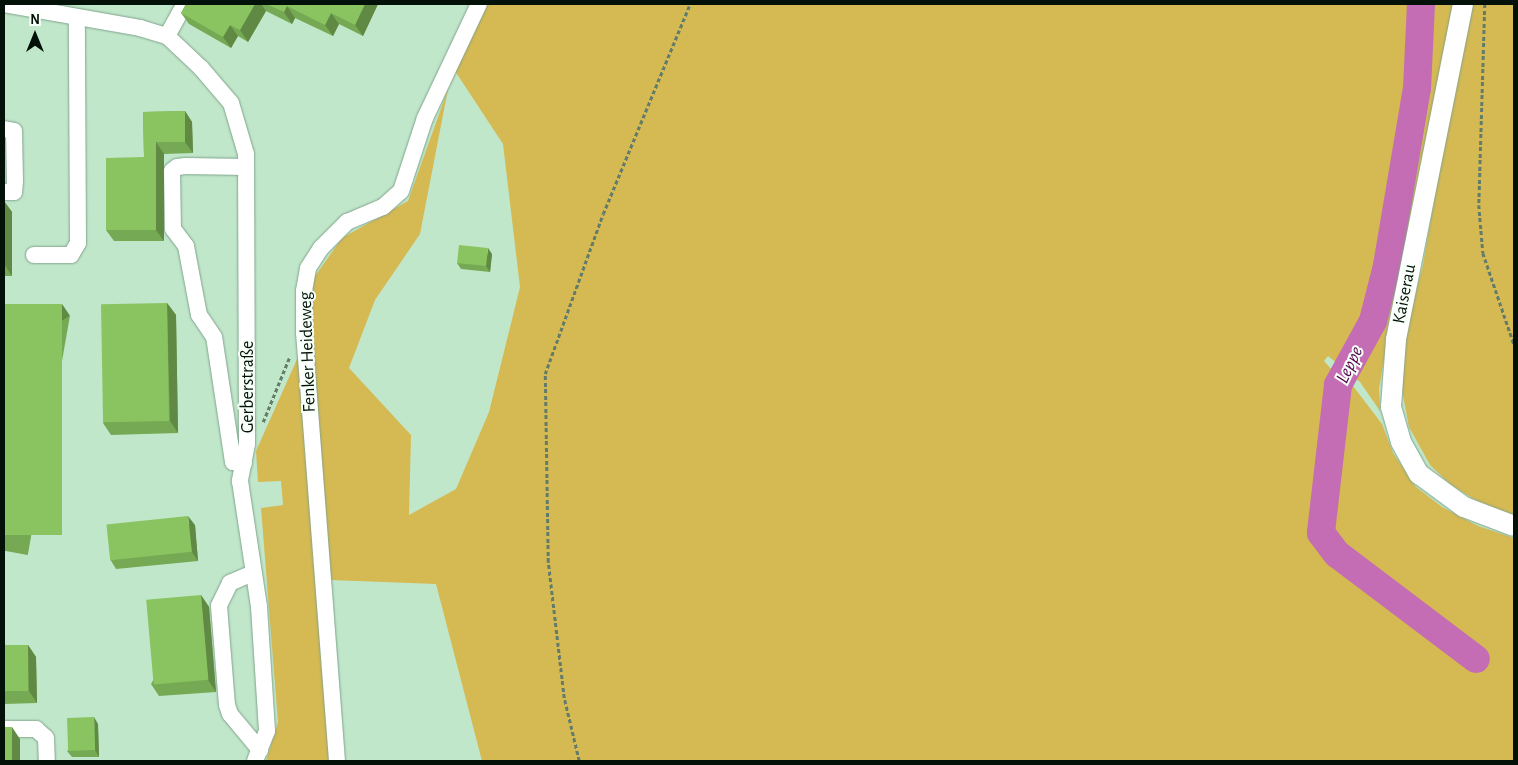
<!DOCTYPE html>
<html>
<head>
<meta charset="utf-8">
<style>
	body { margin:0 }
	#map { position:relative; width:1518px; height:765px; overflow:hidden; background:#c1e7cb; font-family:"Alegreya Sans",sans-serif }
	div>[style] { position:absolute }
	.green>* { inset:0; background:#d5b953 }
	.river>* { height:28px; margin:-14px; padding:0 14px; transform-origin:14px; border-radius:14px; background:#c46cb4 }
	.path>* { height:2.5px; margin-top:-1.25px; transform-origin:0; background:repeating-linear-gradient(90deg,#637c6a 0 4px,transparent 0 6.5px) }
	.roads { filter:drop-shadow(0 0 1px #80a48b) drop-shadow(0 0 1px #80a48b) }
	.minor>* { height:16px; margin:-8px; padding:0 8px; transform-origin:8px; border-radius:8px; background:#fff }
	.major>* { height:20px; margin:-10px; padding:0 10px; transform-origin:10px; border-radius:10px; background:#fff }
	.wall>* { inset:0; background:#76a953; transform-origin:0 0 }
	.shaded-wall>* { inset:0; background:#608944; transform-origin:0 0 }
	.building>* { inset:0; background:#89c461; transform-origin:0 0 }
	span { translate:-50% -50%; white-space:nowrap; text-align:center; line-height:1.15; -webkit-text-stroke:4px #f7fff9; paint-order:stroke }
	.street-label { font-size:18px; color:#041108 }
	.water-label { font-size:19px; color:#57014d; font-style:italic }
	.frame { position:absolute; inset:0; border:5px solid #041108; pointer-events:none }
	.north { position:absolute; left:10px; top:10px; width:50px; height:50px; -webkit-text-stroke:4px #f7fff9; paint-order:stroke; rotate:0deg; font-size:14px; font-weight:700; line-height:20px; text-align:center; color:#041108 }
	.north::after { content:''; display:block; margin:auto; width:18px; height:22px; background:#041108; clip-path:polygon(50% 0,100% 100%,50% 72%,0 100%) }
</style>
</head>
<body>
<div id="map">
	<div class="green">
		<i style="clip-path:polygon(485px 4px,1454px 4px,1387px 341px,1379px 389px,1380px 411px,1360px 382px,1328px 356px,1324px 361px,1340px 379px,1353px 386px,1382px 424px,1393px 453px,1416px 487px,1442px 507px,1478px 526px,1514px 538px,1514px 761px,482px 761px,436px 584px,330px 580px,309px 333px,313px 279px,342px 238px,408px 201px,448px 89px,420px 234px,375px 300px,349px 368px,411px 435px,409px 515px,456px 489px,489px 412px,520px 287px,503px 144px,455px 71px)"></i>
		<i style="clip-path:polygon(1472px 4px,1514px 4px,1514px 515px,1480px 503px,1450px 484px,1430px 465px,1409px 427px,1402px 390px,1404px 339px,1423px 265px,1452px 95px)"></i>
		<i style="clip-path:polygon(298px 357px,331px 761px,266px 761px,278px 722px,261px 508px,283px 505px,281px 481px,258px 482px,256px 451px)"></i>
	</div>
	<div class="river">
		<i style="left:1421px;top:4px;width:84px;rotate:92.7deg"></i>
		<i style="left:1417px;top:88px;width:181px;rotate:99.6deg"></i>
		<i style="left:1387px;top:266px;width:57px;rotate:104.3deg"></i>
		<i style="left:1373px;top:321px;width:73px;rotate:118.7deg"></i>
		<i style="left:1338px;top:385px;width:149px;rotate:96.6deg"></i>
		<i style="left:1321px;top:533px;width:26px;rotate:53deg"></i>
		<i style="left:1337px;top:554px;width:174px;rotate:37.1deg"></i>
	</div>
	<div class="path">
		<i style="left:1485px;top:4px;width:201px;rotate:91.7deg"></i>
		<i style="left:1479px;top:205px;width:48px;rotate:85.2deg"></i>
		<i style="left:1483px;top:253px;width:96px;rotate:71.2deg"></i>
		<i style="left:263px;top:422px;width:71px;rotate:-67.8deg"></i>
		<i style="left:579px;top:761px;width:65px;rotate:-103.4deg"></i>
		<i style="left:564px;top:698px;width:137px;rotate:-96.7deg"></i>
		<i style="left:548px;top:562px;width:188px;rotate:-90.9deg"></i>
		<i style="left:545px;top:374px;width:170px;rotate:-70.1deg"></i>
		<i style="left:603px;top:214px;width:227px;rotate:-67.5deg"></i>
	</div>
	<div class="roads">
		<div class="minor">
			<i style="left:4px;top:4px;width:138px;rotate:10deg"></i>
			<i style="left:140px;top:28px;width:28px;rotate:17deg"></i>
			<i style="left:167px;top:36px;width:47px;rotate:43.3deg"></i>
			<i style="left:201px;top:68px;width:46px;rotate:49.4deg"></i>
			<i style="left:231px;top:103px;width:53px;rotate:73.6deg"></i>
			<i style="left:246px;top:154px;width:290px;rotate:89.8deg"></i>
			<i style="left:247px;top:444px;width:38px;rotate:101deg"></i>
			<i style="left:240px;top:481px;width:127px;rotate:81.4deg"></i>
			<i style="left:259px;top:607px;width:124px;rotate:86.3deg"></i>
			<i style="left:267px;top:731px;width:32px;rotate:112deg"></i>
			<i style="left:167px;top:36px;width:37px;rotate:-61deg"></i>
			<i style="left:4px;top:129px;width:10px;rotate:11deg"></i>
			<i style="left:14px;top:131px;width:50px;rotate:88.9deg"></i>
			<i style="left:15px;top:181px;width:11px;rotate:95deg"></i>
			<i style="left:14px;top:192px;width:10px;rotate:180deg"></i>
			<i style="left:34px;top:255px;width:37px"></i>
			<i style="left:71px;top:255px;width:14px;rotate:-60deg"></i>
			<i style="left:78px;top:243px;width:226px;rotate:-90.3deg"></i>
			<i style="left:244px;top:463px;width:11px;rotate:-175deg"></i>
			<i style="left:233px;top:462px;width:126px;rotate:-98.6deg"></i>
			<i style="left:214px;top:337px;width:27px;rotate:-124deg"></i>
			<i style="left:199px;top:315px;width:70px;rotate:-100.7deg"></i>
			<i style="left:186px;top:246px;width:21px;rotate:-127deg"></i>
			<i style="left:173px;top:229px;width:58px;rotate:-91deg"></i>
			<i style="left:172px;top:171px;width:6px;rotate:-39deg"></i>
			<i style="left:177px;top:167px;width:9px;rotate:-6deg"></i>
			<i style="left:186px;top:166px;width:60px;rotate:1deg"></i>
			<i style="left:253px;top:573px;width:25px;rotate:157deg"></i>
			<i style="left:230px;top:583px;width:25px;rotate:116deg"></i>
			<i style="left:219px;top:606px;width:99px;rotate:85.4deg"></i>
			<i style="left:227px;top:705px;width:9px;rotate:72deg"></i>
			<i style="left:230px;top:714px;width:47px;rotate:50.2deg"></i>
			<i style="left:4px;top:729px;width:32px"></i>
			<i style="left:36px;top:729px;width:13px;rotate:42deg"></i>
			<i style="left:46px;top:738px;width:23px;rotate:88deg"></i>
			<i style="left:337px;top:761px;width:429px;rotate:-94.4deg"></i>
			<i style="left:304px;top:333px;width:42px;rotate:-90deg"></i>
			<i style="left:304px;top:291px;width:23px;rotate:-80deg"></i>
			<i style="left:308px;top:268px;width:24px;rotate:-57deg"></i>
			<i style="left:321px;top:248px;width:37px;rotate:-45deg"></i>
			<i style="left:347px;top:222px;width:39px;rotate:-23deg"></i>
			<i style="left:383px;top:207px;width:24px;rotate:-42deg"></i>
			<i style="left:401px;top:191px;width:77px;rotate:-71.8deg"></i>
			<i style="left:425px;top:118px;width:126px;rotate:-64.7deg"></i>
		</div>
		<div class="major">
			<i style="left:1463px;top:4px;width:343px;rotate:101.3deg"></i>
			<i style="left:1396px;top:340px;width:67px;rotate:94.3deg"></i>
			<i style="left:1391px;top:407px;width:36px;rotate:74deg"></i>
			<i style="left:1401px;top:442px;width:37px;rotate:61deg"></i>
			<i style="left:1419px;top:474px;width:56px;rotate:36.3deg"></i>
			<i style="left:1464px;top:507px;width:53px;rotate:20.8deg"></i>
		</div>
	</div>
	<div class="wall">
		<i style="clip-path:polygon(186px 4px,378px 4px,363px 36px,339px 24px,333px 36px,295px 18px,292px 24px,266px 11px,248px 42px,238px 36px,231px 48px,189px 24px,181px 13px)"></i>
		<i style="clip-path:polygon(185px 111px,192px 122px,193px 153px,164px 154px,164px 241px,114px 241px,106px 230px,144px 157px,143px 112px)"></i>
		<i style="clip-path:polygon(4px 201px,12px 212px,12px 276px,4px 276px)"></i>
		<i style="clip-path:polygon(492px 254px,490px 272px,461px 269px,457px 263px)"></i>
		<i style="clip-path:polygon(167px 303px,176px 315px,178px 433px,111px 435px,103px 423px)"></i>
		<i style="left:4px;top:304px;width:67px;height:243px;rotate:10deg"></i>
		<i style="clip-path:polygon(195px 525px,198px 561px,116px 569px,110px 559px)"></i>
		<i style="clip-path:polygon(201px 595px,209px 607px,216px 692px,159px 696px,151px 684px)"></i>
		<i style="clip-path:polygon(4px 645px,28px 645px,36px 657px,37px 703px,4px 704px)"></i>
		<i style="clip-path:polygon(98px 724px,99px 757px,72px 757px,67px 751px)"></i>
	</div>
	<div class="shaded-wall">
		<i style="clip-path:polygon(255px 4px,261px 4px,266px 11px,248px 42px,240px 30px)"></i>
		<i style="clip-path:polygon(365px 4px,378px 4px,363px 36px,355px 25px)"></i>
		<i style="clip-path:polygon(287px 6px,295px 18px,292px 24px,284px 12px)"></i>
		<i style="clip-path:polygon(331px 13px,339px 24px,333px 36px,325px 25px)"></i>
		<i style="clip-path:polygon(230px 25px,238px 36px,231px 48px,223px 37px)"></i>
		<i style="clip-path:polygon(185px 111px,192px 122px,193px 153px,185px 142px)"></i>
		<i style="clip-path:polygon(156px 142px,164px 154px,164px 241px,156px 230px)"></i>
		<i style="clip-path:polygon(4px 201px,12px 212px,12px 276px,4px 264px)"></i>
		<i style="clip-path:polygon(488px 248px,492px 254px,490px 272px,486px 266px)"></i>
		<i style="clip-path:polygon(167px 303px,176px 315px,178px 433px,170px 421px)"></i>
		<i style="left:62px;top:304px;width:14px;height:230px;rotate:56deg"></i>
		<i style="clip-path:polygon(188px 516px,195px 525px,198px 561px,192px 552px)"></i>
		<i style="clip-path:polygon(201px 595px,209px 607px,216px 692px,208px 680px)"></i>
		<i style="clip-path:polygon(28px 645px,36px 657px,37px 703px,29px 691px)"></i>
		<i style="clip-path:polygon(94px 717px,98px 724px,99px 757px,95px 750px)"></i>
		<i style="clip-path:polygon(12px 727px,20px 739px,20px 761px,12px 761px)"></i>
	</div>
	<div class="building">
		<i style="clip-path:polygon(186px 4px,255px 4px,240px 30px,230px 25px,223px 37px,181px 13px)"></i>
		<i style="clip-path:polygon(266px 4px,365px 4px,355px 25px,331px 13px,325px 25px,287px 6px,284px 12px)"></i>
		<i style="clip-path:polygon(185px 111px,185px 142px,156px 142px,156px 230px,106px 230px,106px 158px,144px 157px,143px 112px)"></i>
		<i style="left:459px;top:245px;width:29px;height:18px;rotate:6deg"></i>
		<i style="left:167px;top:303px;width:118px;height:66px;rotate:89deg"></i>
		<i style="left:4px;top:304px;width:58px;height:231px"></i>
		<i style="left:188px;top:516px;width:36px;height:82px;rotate:84deg"></i>
		<i style="left:201px;top:595px;width:85px;height:55px;rotate:85deg"></i>
		<i style="left:4px;top:645px;width:24px;height:46px"></i>
		<i style="left:94px;top:717px;width:33px;height:27px;rotate:88deg"></i>
		<i style="left:4px;top:727px;width:8px;height:34px"></i>
	</div>
	<div class="street-label">
		<span style="left:1405px;top:294px;rotate:-79deg">Kaiserau</span>
		<span style="left:308px;top:352px;rotate:-92deg">Fenker Heideweg</span>
		<span style="left:248px;top:387px;rotate:-90deg">Gerberstraße</span>
	</div>
	<div class="water-label">
		<span style="left:1350px;top:365px;rotate:-64deg">Leppe</span>
	</div>
	<div class="frame"></div>
	<div class="north">N</div>
</div>
</body>
</html>
